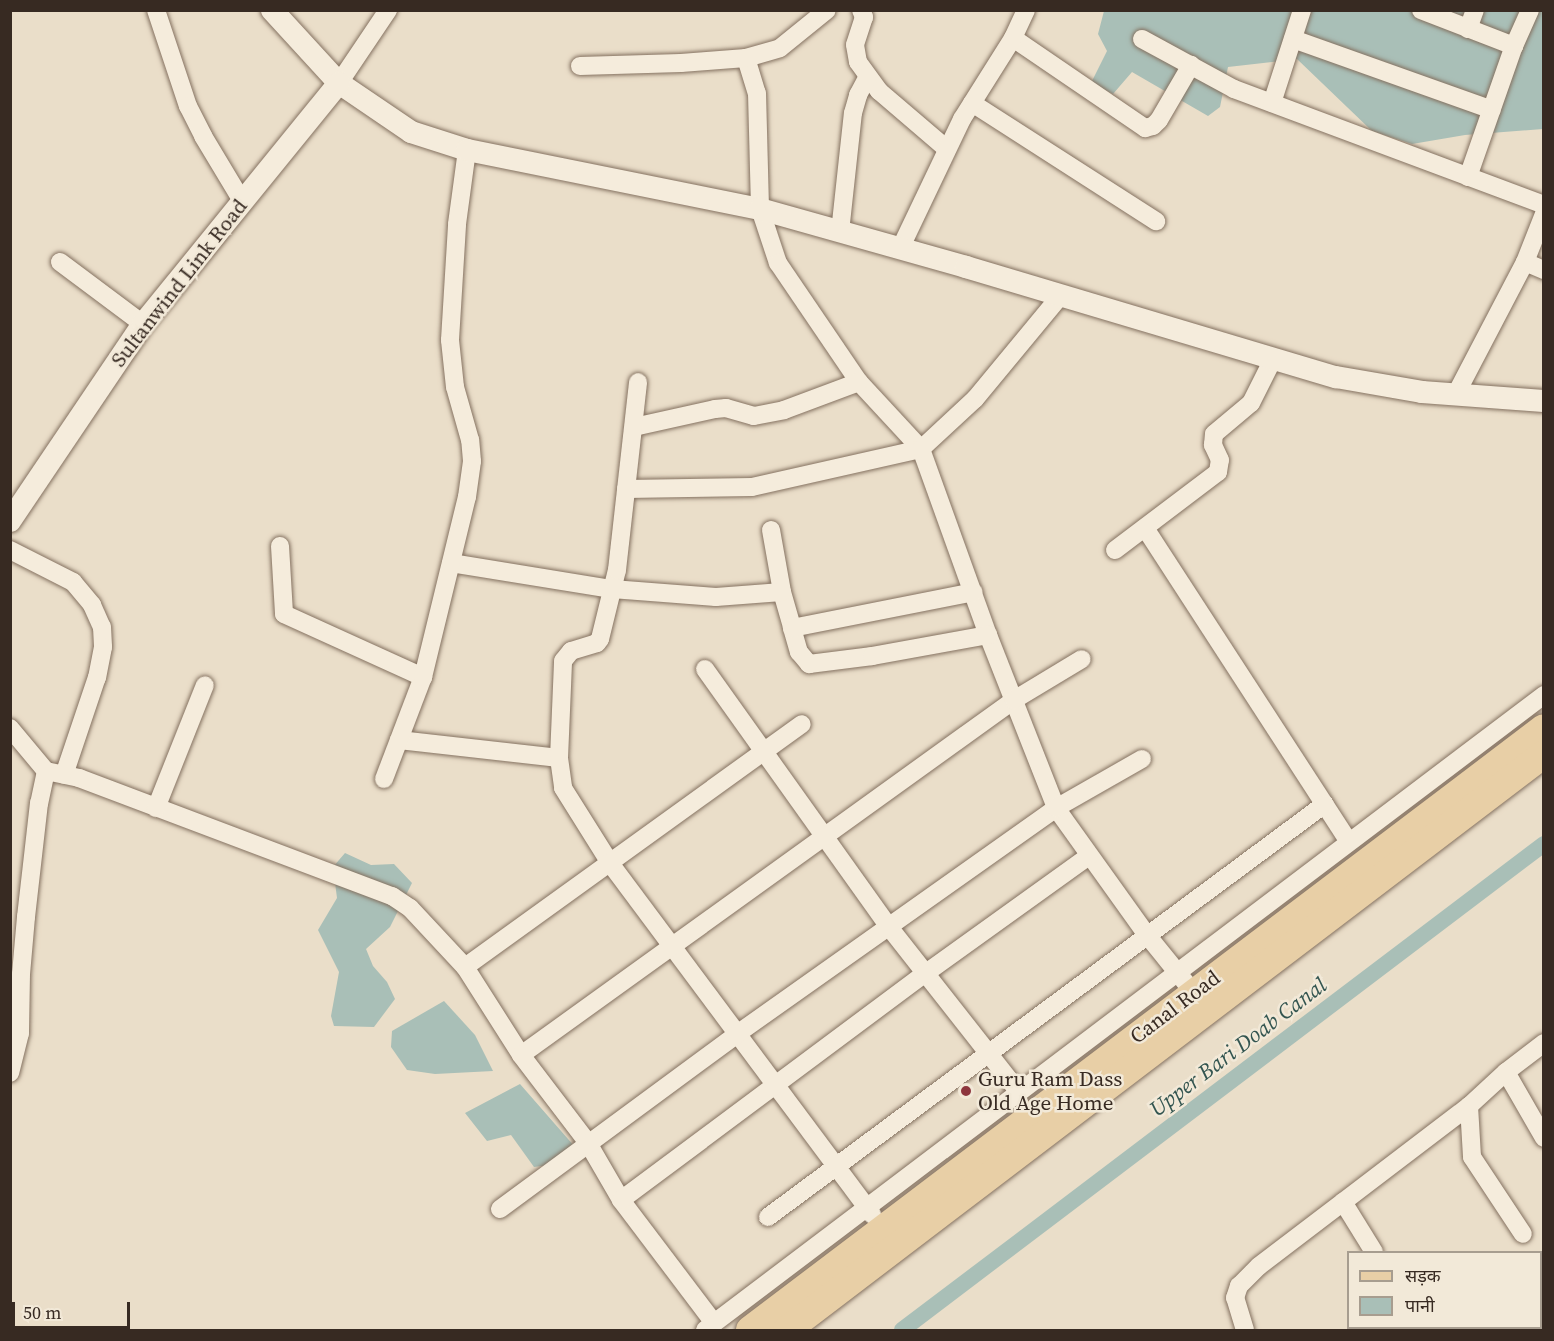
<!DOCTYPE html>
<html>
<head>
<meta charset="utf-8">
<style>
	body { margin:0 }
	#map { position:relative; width:1554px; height:1341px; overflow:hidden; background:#eadec9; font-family:"Source Serif 4","Noto Sans Devanagari",serif }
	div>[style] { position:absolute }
	.water>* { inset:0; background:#a9bfb7 }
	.canal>* { height:16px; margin:-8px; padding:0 8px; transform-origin:8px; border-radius:8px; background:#a9bfb7 }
	.roads { filter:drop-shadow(0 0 2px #847160) drop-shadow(0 0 2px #847160) }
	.minor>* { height:18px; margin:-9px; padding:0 9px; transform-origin:9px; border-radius:9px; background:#f5ecdc }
	.tertiary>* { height:22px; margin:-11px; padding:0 11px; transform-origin:11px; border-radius:11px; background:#f5ecdc }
	.primary>* { height:28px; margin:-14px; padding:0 14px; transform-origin:14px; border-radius:14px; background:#e8cfa6 }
	.dots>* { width:16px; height:16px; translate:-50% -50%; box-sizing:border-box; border:3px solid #f2e9d8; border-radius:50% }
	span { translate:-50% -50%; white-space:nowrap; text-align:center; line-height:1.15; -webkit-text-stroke:5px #f2e9d8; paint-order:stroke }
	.street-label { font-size:21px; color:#372a22 }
	.poi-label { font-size:21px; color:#372a22 }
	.left { translate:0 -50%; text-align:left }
	.water-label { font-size:22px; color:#335550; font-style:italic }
	.frame { position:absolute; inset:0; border:12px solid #372a22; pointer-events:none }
	.legend { position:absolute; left:1347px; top:1251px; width:195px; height:78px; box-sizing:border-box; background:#f2e9d8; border:2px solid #a79d8f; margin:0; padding:8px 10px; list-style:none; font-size:18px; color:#372a22 }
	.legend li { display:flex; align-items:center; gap:12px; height:30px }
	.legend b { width:30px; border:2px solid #a79d8f }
	.scale { position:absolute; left:12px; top:1302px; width:118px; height:27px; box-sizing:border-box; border:3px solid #372a22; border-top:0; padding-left:8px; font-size:18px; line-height:21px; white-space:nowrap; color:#372a22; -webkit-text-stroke:4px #f2e9d8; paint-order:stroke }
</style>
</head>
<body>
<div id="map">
	<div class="water">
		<i style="clip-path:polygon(1104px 11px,1543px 11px,1543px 129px,1465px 135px,1412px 144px,1372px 131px,1297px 59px,1228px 67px,1220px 107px,1208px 116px,1132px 72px,1113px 94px,1091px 83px,1107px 51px,1098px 34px)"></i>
		<i style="clip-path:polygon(345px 853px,371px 865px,394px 864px,412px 883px,390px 927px,366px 949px,373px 966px,387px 982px,395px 999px,374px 1027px,334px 1026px,331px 1016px,339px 972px,318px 930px,337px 898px,333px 867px)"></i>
		<i style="clip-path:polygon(444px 1001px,475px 1035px,493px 1071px,435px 1074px,407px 1070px,391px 1047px,392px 1031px)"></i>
		<i style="clip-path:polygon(520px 1084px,575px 1147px,549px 1165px,534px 1167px,511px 1135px,487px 1141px,465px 1113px)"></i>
	</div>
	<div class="canal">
		<i style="left:902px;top:1330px;width:805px;rotate:-37.13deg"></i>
	</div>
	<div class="roads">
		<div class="minor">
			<i style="left:156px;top:10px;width:101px;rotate:71.6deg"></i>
			<i style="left:188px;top:106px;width:34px;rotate:63deg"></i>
			<i style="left:203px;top:136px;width:76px;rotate:59deg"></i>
			<i style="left:861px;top:10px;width:8px;rotate:67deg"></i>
			<i style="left:864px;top:17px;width:29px;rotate:108deg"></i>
			<i style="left:855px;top:45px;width:17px;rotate:80deg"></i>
			<i style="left:858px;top:62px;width:36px;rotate:54deg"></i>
			<i style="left:879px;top:91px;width:89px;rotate:40.5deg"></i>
			<i style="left:1421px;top:10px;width:100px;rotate:21.2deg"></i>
			<i style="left:1468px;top:29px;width:20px;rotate:-70deg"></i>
			<i style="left:1013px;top:38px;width:160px;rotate:34.3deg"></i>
			<i style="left:1145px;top:128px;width:8px;rotate:-14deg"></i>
			<i style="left:1153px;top:126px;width:8px;rotate:-45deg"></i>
			<i style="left:1159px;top:120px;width:64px;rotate:-59.8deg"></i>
			<i style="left:1142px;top:39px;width:105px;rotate:28.5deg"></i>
			<i style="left:1234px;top:89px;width:331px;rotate:20.5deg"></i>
			<i style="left:1293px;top:39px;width:211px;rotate:19.6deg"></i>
			<i style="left:746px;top:58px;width:37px;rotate:73deg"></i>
			<i style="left:757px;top:93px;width:116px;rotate:88.5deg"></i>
			<i style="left:760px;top:209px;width:57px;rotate:71.6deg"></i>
			<i style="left:778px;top:263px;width:144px;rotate:55.8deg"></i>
			<i style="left:859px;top:382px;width:91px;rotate:47.2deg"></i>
			<i style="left:921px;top:449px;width:198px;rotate:70.2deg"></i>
			<i style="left:988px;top:635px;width:186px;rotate:68.5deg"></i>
			<i style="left:1056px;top:808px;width:156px;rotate:54.4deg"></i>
			<i style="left:1147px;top:935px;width:75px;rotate:51deg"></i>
			<i style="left:580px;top:66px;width:101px;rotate:-1.7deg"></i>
			<i style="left:681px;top:63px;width:65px;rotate:-4.4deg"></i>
			<i style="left:746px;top:58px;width:35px;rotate:-16deg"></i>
			<i style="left:780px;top:48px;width:60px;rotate:-39deg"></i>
			<i style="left:339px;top:83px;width:88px;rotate:-56.1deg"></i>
			<i style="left:972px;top:103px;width:219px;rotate:32.7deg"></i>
			<i style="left:1272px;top:103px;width:98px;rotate:-72.1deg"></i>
			<i style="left:1468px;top:177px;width:139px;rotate:-70.7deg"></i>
			<i style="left:1514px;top:46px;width:39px;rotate:-66deg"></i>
			<i style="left:840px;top:232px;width:120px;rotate:-83.8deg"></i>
			<i style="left:853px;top:113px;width:19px;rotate:-74deg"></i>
			<i style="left:858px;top:95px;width:21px;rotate:-62deg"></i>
			<i style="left:900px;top:249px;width:144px;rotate:-64.5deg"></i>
			<i style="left:962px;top:119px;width:96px;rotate:-57.8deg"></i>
			<i style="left:1013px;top:38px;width:31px;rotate:-65deg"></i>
			<i style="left:60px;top:262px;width:104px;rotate:36.8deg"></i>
			<i style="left:1525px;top:262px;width:21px;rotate:23deg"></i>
			<i style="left:1456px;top:394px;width:149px;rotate:-62.4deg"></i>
			<i style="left:1525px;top:262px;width:52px;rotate:-68.4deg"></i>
			<i style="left:634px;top:427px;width:83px;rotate:-12.5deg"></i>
			<i style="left:715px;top:409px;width:11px;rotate:-5deg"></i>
			<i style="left:726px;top:408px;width:29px;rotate:16deg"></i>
			<i style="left:754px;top:416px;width:31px;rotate:-11deg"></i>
			<i style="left:784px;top:410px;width:80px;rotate:-20.5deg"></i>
			<i style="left:626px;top:489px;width:126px;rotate:-0.9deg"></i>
			<i style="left:752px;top:487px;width:173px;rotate:-12.7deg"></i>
			<i style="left:921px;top:449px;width:74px;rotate:-42.8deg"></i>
			<i style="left:975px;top:399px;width:135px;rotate:-50.4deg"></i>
			<i style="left:1145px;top:528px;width:374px;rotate:57deg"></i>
			<i style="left:771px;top:530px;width:63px;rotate:79.9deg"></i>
			<i style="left:782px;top:592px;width:37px;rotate:74deg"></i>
			<i style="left:792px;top:628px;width:25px;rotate:74deg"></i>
			<i style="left:799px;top:652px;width:16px;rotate:50deg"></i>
			<i style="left:809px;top:664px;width:64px;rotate:-7.2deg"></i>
			<i style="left:872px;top:656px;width:118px;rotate:-10.3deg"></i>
			<i style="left:280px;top:546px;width:68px;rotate:86.6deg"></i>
			<i style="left:284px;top:614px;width:153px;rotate:24.4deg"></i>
			<i style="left:10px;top:550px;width:71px;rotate:26.9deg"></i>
			<i style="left:73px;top:582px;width:30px;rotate:50deg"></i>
			<i style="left:92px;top:605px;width:24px;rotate:66deg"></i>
			<i style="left:102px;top:627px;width:20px;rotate:87deg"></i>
			<i style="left:103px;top:647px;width:31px;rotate:101deg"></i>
			<i style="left:97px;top:677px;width:103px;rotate:108.6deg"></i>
			<i style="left:1115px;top:550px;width:129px;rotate:-37.1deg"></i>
			<i style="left:1218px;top:472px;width:12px;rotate:-81deg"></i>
			<i style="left:1220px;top:460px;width:17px;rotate:-115deg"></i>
			<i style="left:1213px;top:445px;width:11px;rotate:-85deg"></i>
			<i style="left:1214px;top:434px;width:48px;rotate:-40deg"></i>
			<i style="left:1251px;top:403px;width:49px;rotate:-63.4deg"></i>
			<i style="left:451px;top:563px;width:163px;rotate:9.2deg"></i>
			<i style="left:612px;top:589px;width:104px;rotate:4.4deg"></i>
			<i style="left:716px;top:597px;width:66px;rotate:-4.3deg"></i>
			<i style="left:792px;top:628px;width:185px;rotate:-11.2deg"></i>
			<i style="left:705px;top:669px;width:317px;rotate:54.5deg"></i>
			<i style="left:889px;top:927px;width:210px;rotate:51.8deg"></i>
			<i style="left:10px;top:728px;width:56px;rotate:50.1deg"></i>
			<i style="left:46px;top:771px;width:33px;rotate:102deg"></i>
			<i style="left:39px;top:803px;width:115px;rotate:96.5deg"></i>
			<i style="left:26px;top:917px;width:57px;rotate:95deg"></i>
			<i style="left:21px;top:974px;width:59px;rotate:91deg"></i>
			<i style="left:20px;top:1033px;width:41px;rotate:104deg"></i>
			<i style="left:399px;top:740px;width:161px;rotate:6.4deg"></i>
			<i style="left:559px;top:758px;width:30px;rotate:82deg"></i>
			<i style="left:563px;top:788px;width:89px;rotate:57.9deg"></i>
			<i style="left:610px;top:863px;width:439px;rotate:53.3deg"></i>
			<i style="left:559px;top:758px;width:97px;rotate:-87.6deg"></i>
			<i style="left:563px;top:661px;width:13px;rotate:-51deg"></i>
			<i style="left:571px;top:651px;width:27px;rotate:-17deg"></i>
			<i style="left:597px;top:643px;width:5px;rotate:-53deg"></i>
			<i style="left:600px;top:639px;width:71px;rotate:-76.2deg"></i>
			<i style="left:617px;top:570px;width:189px;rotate:-83.6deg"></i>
			<i style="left:46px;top:771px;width:34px;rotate:12deg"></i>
			<i style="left:79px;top:778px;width:335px;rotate:20.7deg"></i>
			<i style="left:392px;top:896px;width:22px;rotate:34deg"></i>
			<i style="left:410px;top:908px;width:81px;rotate:47deg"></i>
			<i style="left:465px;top:967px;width:104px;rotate:57.5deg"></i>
			<i style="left:521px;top:1055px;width:111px;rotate:52.7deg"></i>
			<i style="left:588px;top:1143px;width:66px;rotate:59.9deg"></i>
			<i style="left:621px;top:1200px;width:154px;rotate:52.9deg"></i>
			<i style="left:384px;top:779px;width:109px;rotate:-69.1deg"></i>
			<i style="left:423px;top:677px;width:185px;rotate:-76.3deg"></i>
			<i style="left:467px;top:497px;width:36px;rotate:-82deg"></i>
			<i style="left:472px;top:461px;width:21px;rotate:-95deg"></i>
			<i style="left:470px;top:440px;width:55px;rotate:-105.8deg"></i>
			<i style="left:455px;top:387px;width:47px;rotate:-96.1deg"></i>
			<i style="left:450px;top:340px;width:116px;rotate:-86.5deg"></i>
			<i style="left:457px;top:224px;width:75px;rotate:-82.3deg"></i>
			<i style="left:156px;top:808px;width:132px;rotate:-68.3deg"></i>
			<i style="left:465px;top:967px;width:415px;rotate:-35.8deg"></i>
			<i style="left:1544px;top:1043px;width:48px;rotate:142.7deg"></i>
			<i style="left:1506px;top:1072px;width:76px;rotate:60.1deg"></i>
			<i style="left:521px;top:1055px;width:608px;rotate:-35.76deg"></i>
			<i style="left:1014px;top:700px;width:79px;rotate:-31.1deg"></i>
			<i style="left:1469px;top:1106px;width:51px;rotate:86.6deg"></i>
			<i style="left:1472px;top:1157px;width:92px;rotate:56.5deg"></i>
			<i style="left:621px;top:1200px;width:380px;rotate:-36.7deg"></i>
			<i style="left:926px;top:973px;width:201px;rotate:-35.7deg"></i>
			<i style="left:1343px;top:1202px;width:59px;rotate:58.2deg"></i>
			<i style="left:500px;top:1209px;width:295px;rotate:-36.4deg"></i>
			<i style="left:737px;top:1034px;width:391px;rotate:-35.3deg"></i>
			<i style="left:1056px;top:808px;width:99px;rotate:-29.7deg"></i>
			<i style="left:768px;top:1217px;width:693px;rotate:-36.56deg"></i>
			<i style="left:1421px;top:1328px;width:2px;rotate:63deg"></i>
			<i style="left:705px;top:1330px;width:1052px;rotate:-37.12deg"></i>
			<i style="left:1245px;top:1330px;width:34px;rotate:-107deg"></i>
			<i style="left:1235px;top:1298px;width:13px;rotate:-72deg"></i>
			<i style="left:1239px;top:1286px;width:28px;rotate:-45deg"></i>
			<i style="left:1259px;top:1266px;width:264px;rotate:-37.3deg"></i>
			<i style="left:1469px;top:1106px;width:50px;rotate:-42.6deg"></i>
		</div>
		<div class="tertiary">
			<i style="left:272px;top:10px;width:99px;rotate:47.5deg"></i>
			<i style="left:339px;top:83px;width:87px;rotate:34.2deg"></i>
			<i style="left:411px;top:132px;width:59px;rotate:17.8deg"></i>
			<i style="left:467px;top:150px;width:299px;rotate:11.4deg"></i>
			<i style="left:760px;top:209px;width:214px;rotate:15.7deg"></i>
			<i style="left:966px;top:267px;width:386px;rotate:16.6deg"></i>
			<i style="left:1336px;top:377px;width:87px;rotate:9.9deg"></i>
			<i style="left:1422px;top:392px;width:122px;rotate:4.2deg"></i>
			<i style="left:10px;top:521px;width:238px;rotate:-56deg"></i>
			<i style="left:143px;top:324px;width:311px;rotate:-50.9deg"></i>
		</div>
		<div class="primary">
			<i style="left:750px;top:1330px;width:996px;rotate:-37.17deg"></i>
			<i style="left:787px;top:1330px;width:951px;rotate:-37.27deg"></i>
		</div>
	</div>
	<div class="dots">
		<i style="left:966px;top:1091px;background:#8d363d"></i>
	</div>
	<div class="street-label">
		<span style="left:179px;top:283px;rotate:-52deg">Sultanwind Link Road</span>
		<span style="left:1175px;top:1007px;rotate:-37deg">Canal Road</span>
	</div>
	<div class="poi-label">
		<span class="left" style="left:978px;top:1091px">Guru Ram Dass<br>Old Age Home</span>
	</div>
	<div class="water-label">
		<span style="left:1238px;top:1047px;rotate:-37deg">Upper Bari Doab Canal</span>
	</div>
	<div class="frame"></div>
	<ul class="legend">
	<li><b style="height:8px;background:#e8cfa6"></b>सड़क</li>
	<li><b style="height:16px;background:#a9bfb7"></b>पानी</li>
	</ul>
	<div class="scale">50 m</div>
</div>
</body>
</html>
